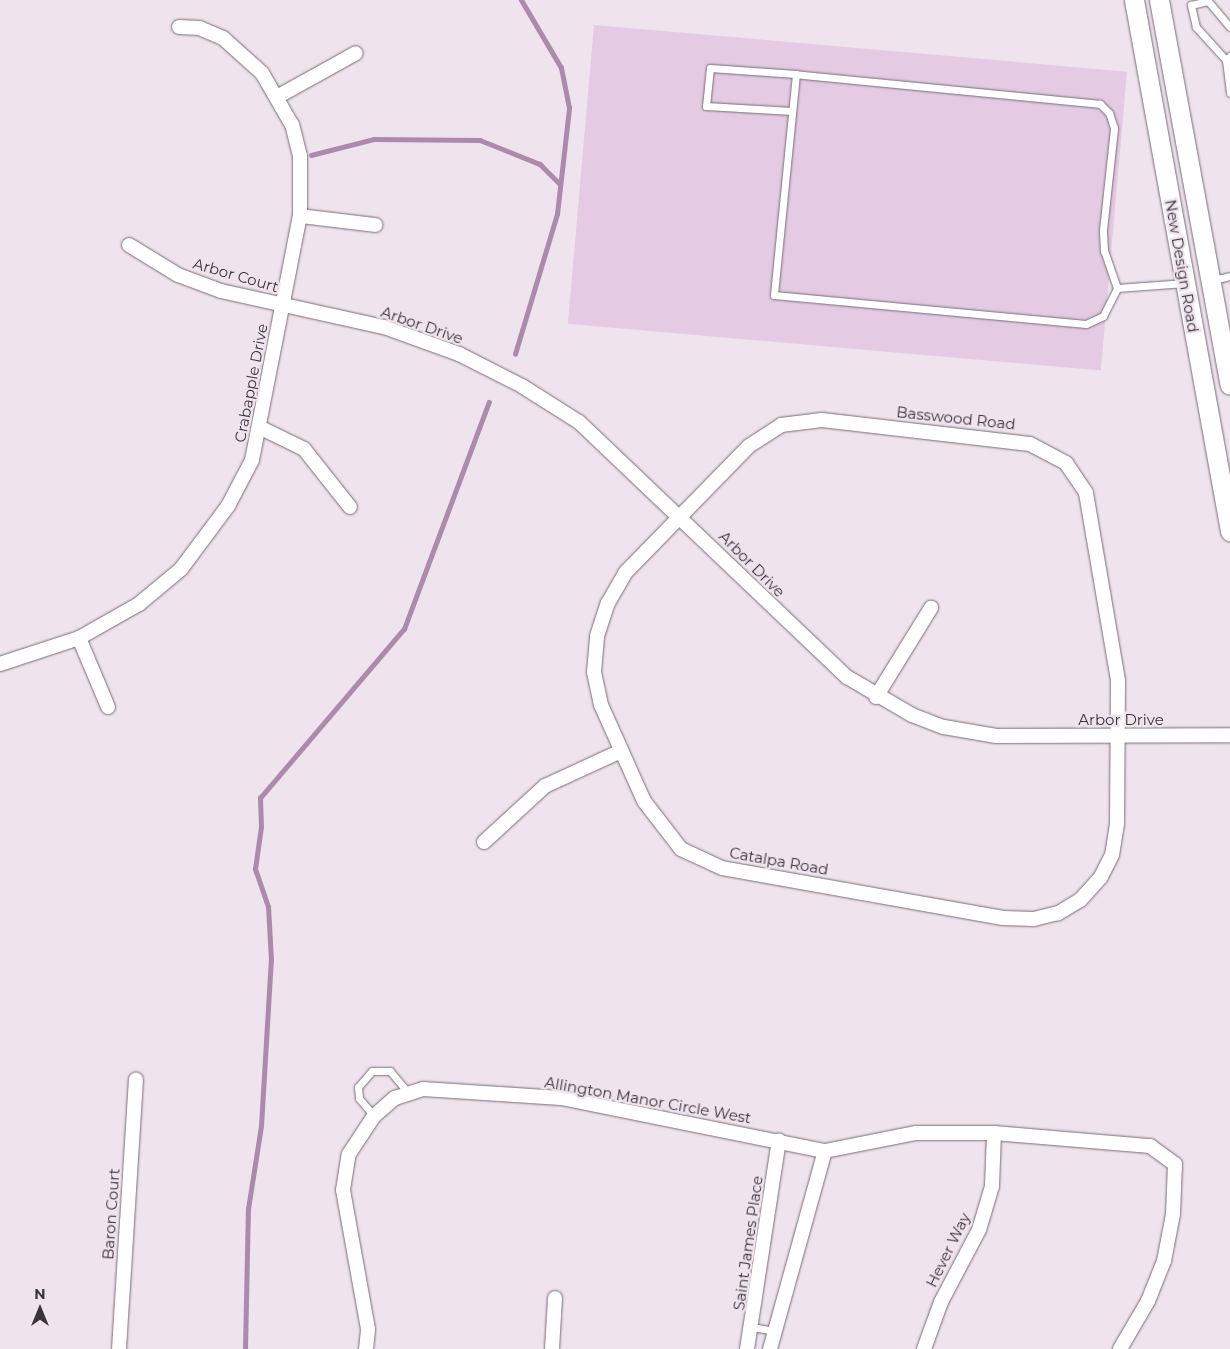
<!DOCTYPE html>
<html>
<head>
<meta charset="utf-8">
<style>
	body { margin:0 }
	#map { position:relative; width:1230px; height:1349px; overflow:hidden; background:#efe3ee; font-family:Montserrat,sans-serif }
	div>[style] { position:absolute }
	.green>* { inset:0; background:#e4cae3; transform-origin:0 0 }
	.stream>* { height:4.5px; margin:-2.25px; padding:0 2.25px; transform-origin:2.25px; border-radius:2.25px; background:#ad89ac }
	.roads { filter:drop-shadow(0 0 1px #776d77) drop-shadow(0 0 1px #776d77) }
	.service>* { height:7px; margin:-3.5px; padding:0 3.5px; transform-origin:3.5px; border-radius:3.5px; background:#fff }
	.minor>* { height:14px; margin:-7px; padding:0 7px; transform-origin:7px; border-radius:7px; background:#fff }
	.secondary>* { height:19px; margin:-9.5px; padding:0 9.5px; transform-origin:9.5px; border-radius:9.5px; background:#fff }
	span { translate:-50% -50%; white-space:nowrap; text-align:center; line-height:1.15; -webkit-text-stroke:4.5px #efe3ee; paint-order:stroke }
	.street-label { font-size:15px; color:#383438 }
	.north { position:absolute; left:15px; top:1284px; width:50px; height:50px; -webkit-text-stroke:4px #efe3ee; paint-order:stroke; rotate:0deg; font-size:14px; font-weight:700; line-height:20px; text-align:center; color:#383438 }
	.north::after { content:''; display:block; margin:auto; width:18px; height:22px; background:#383438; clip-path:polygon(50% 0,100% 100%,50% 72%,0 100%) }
</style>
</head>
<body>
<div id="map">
	<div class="green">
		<i style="left:594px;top:25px;width:535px;height:300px;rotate:5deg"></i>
	</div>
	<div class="stream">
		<i style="left:311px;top:155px;width:65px;rotate:-14.3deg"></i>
		<i style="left:374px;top:139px;width:106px;rotate:0.5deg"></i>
		<i style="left:480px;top:140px;width:65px;rotate:21.8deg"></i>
		<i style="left:540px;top:164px;width:28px;rotate:45deg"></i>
		<i style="left:515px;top:354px;width:146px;rotate:-73.3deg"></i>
		<i style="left:557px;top:214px;width:107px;rotate:-83.5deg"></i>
		<i style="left:569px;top:108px;width:41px;rotate:-101.3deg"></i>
		<i style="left:561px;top:68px;width:79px;rotate:-120.5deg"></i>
		<i style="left:245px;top:1349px;width:140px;rotate:-88.8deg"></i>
		<i style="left:248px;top:1209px;width:84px;rotate:-81.1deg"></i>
		<i style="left:261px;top:1126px;width:166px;rotate:-86.6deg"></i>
		<i style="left:271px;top:960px;width:53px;rotate:-93.2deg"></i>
		<i style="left:268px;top:907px;width:40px;rotate:-108.9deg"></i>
		<i style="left:255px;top:869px;width:42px;rotate:-81.9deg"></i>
		<i style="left:261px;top:827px;width:29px;rotate:-92deg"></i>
		<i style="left:260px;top:798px;width:222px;rotate:-49.6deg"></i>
		<i style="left:404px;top:629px;width:242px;rotate:-69.5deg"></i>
	</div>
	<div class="roads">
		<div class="service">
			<i style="left:1230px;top:56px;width:6px;rotate:135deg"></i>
			<i style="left:1226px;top:60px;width:33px;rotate:83deg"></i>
			<i style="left:1226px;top:60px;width:45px;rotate:-132.3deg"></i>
			<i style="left:1196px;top:27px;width:23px;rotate:-103deg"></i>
			<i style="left:1191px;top:5px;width:17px;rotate:-13deg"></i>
			<i style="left:1208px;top:1px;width:34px;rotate:50deg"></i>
			<i style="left:792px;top:111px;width:86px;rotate:-176.7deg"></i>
			<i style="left:706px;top:106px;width:38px;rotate:-84deg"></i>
			<i style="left:710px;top:68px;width:86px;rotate:4deg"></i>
			<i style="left:1213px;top:280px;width:17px;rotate:-13deg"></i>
			<i style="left:1117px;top:288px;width:39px;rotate:-109deg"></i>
			<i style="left:1104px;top:251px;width:21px;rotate:-93deg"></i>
			<i style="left:1103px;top:230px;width:103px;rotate:-83.8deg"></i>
			<i style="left:1114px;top:128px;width:16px;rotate:-108deg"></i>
			<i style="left:1109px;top:113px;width:13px;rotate:-135deg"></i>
			<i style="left:1100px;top:104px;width:305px;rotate:-174.4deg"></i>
			<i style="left:796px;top:74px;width:222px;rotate:95.7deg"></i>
			<i style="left:774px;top:295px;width:313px;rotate:5.3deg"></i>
			<i style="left:1086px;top:324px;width:19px;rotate:-25deg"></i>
			<i style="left:1103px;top:316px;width:31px;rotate:-63deg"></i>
			<i style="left:1117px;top:288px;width:68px;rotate:-4.2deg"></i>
			<i style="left:374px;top:1116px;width:23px;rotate:-130deg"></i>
			<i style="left:359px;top:1098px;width:11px;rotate:-95deg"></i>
			<i style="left:358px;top:1087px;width:21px;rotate:-49deg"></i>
			<i style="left:372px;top:1071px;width:18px"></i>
			<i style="left:390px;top:1071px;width:30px;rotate:50deg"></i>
			<i style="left:752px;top:1327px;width:22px;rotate:10deg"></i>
		</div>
		<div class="minor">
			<i style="left:277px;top:97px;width:90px;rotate:-29.1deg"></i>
			<i style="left:300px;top:216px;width:76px;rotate:6.8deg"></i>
			<i style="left:129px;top:245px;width:57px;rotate:31.5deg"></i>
			<i style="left:178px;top:275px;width:46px;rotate:20.4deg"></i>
			<i style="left:221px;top:291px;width:167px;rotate:12.5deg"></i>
			<i style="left:384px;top:327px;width:80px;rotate:19.8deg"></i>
			<i style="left:459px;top:354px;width:71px;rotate:26.9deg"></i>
			<i style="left:522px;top:386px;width:67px;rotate:32.3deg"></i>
			<i style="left:579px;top:422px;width:370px;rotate:43.6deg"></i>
			<i style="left:847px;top:677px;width:75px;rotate:30.3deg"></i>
			<i style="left:912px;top:715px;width:34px;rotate:21deg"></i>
			<i style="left:944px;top:727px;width:53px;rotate:9.8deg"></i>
			<i style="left:996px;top:736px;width:234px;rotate:-0.2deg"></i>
			<i style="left:822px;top:420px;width:209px;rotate:6.6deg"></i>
			<i style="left:1030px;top:444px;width:41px;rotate:27.8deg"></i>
			<i style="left:1066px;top:463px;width:36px;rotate:56deg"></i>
			<i style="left:1086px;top:493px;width:190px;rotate:80.3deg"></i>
			<i style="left:1118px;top:680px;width:144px;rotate:90.4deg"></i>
			<i style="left:1117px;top:824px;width:31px;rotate:99deg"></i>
			<i style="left:1112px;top:855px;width:25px;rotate:117deg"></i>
			<i style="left:1101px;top:877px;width:31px;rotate:132deg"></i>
			<i style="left:1080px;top:900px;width:26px;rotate:149deg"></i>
			<i style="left:1058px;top:913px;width:25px;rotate:166deg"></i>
			<i style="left:1034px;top:919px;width:31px;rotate:-178deg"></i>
			<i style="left:1003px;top:918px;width:285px;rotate:-169.9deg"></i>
			<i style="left:722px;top:868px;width:45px;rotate:-155.1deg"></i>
			<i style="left:681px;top:849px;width:61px;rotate:-127.6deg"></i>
			<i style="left:644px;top:801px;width:105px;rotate:-114.1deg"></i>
			<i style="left:601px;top:705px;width:34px;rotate:-102deg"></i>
			<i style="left:594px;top:672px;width:36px;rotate:-85deg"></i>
			<i style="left:597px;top:636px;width:35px;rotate:-72deg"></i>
			<i style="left:608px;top:603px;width:34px;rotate:-60deg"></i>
			<i style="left:625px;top:573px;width:177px;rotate:-45.7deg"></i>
			<i style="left:749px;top:446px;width:38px;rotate:-33deg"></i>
			<i style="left:781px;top:425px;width:41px;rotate:-7deg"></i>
			<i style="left:261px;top:428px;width:48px;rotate:26deg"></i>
			<i style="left:304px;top:449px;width:74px;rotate:51.6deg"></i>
			<i style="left:79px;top:638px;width:75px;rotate:67.2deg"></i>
			<i style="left:0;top:664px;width:83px;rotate:-18.2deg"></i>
			<i style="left:79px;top:638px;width:69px;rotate:-29.5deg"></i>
			<i style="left:139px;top:604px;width:55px;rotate:-39.8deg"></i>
			<i style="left:181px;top:569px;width:79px;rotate:-53.3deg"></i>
			<i style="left:228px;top:506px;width:52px;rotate:-62.4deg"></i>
			<i style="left:252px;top:460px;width:249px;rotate:-78.9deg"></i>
			<i style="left:300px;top:216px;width:60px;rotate:-90deg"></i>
			<i style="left:300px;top:156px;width:32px;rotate:-104deg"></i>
			<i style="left:292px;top:125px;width:60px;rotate:-120deg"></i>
			<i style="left:262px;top:73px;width:52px;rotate:-138.1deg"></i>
			<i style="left:223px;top:38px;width:25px;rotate:-157deg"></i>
			<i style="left:200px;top:28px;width:21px;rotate:-177deg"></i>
			<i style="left:876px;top:697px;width:105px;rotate:-58.3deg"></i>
			<i style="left:484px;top:842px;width:83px;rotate:-42.6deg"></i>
			<i style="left:545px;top:786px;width:84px;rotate:-24.7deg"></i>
			<i style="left:119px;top:1349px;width:270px;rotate:-86.4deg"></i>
			<i style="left:366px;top:1349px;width:20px;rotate:-84deg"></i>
			<i style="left:368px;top:1329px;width:141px;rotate:-100.2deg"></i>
			<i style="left:343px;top:1190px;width:36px;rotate:-81deg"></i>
			<i style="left:349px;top:1154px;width:45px;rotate:-56.7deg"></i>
			<i style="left:374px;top:1116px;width:28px;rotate:-41deg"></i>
			<i style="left:395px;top:1098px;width:29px;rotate:-18deg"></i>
			<i style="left:423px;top:1089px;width:138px;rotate:3.7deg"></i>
			<i style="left:561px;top:1098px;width:269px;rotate:11.4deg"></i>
			<i style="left:825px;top:1151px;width:93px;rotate:-11.2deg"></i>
			<i style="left:916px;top:1133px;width:78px"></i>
			<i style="left:994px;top:1133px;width:157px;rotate:4.8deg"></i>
			<i style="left:1150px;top:1146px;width:31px;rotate:36deg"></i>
			<i style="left:1175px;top:1164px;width:50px;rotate:92.3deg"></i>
			<i style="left:1173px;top:1214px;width:48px;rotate:100.8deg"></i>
			<i style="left:1164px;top:1261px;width:43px;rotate:111.8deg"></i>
			<i style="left:1148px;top:1301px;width:56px;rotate:120.3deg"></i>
			<i style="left:552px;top:1349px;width:51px;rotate:-86.6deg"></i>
			<i style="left:747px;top:1349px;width:211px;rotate:-81.3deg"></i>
			<i style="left:770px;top:1349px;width:205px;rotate:-74.5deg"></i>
			<i style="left:924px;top:1349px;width:50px;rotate:-70.1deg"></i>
			<i style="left:941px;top:1302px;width:81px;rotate:-62.2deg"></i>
			<i style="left:979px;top:1230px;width:46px;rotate:-73.5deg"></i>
			<i style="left:992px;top:1186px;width:53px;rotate:-87.8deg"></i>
		</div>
		<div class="secondary">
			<i style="left:1134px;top:0;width:540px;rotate:79.75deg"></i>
			<i style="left:1159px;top:0;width:391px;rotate:79.6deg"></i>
		</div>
	</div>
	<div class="street-label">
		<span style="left:1182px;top:266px;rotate:80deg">New Design Road</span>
		<span style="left:236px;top:275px;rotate:16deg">Arbor Court</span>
		<span style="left:422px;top:325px;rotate:19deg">Arbor Drive</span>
		<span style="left:251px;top:383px;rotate:-79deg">Crabapple Drive</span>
		<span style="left:956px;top:418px;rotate:6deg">Basswood Road</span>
		<span style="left:752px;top:564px;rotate:45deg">Arbor Drive</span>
		<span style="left:1121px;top:720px">Arbor Drive</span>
		<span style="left:779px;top:861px;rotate:10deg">Catalpa Road</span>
		<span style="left:648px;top:1100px;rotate:10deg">Allington Manor Circle West</span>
		<span style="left:111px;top:1214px;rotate:-86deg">Baron Court</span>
		<span style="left:748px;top:1243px;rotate:-82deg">Saint James Place</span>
		<span style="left:948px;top:1250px;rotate:-64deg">Hever Way</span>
	</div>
	<div class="north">N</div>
</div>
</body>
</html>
